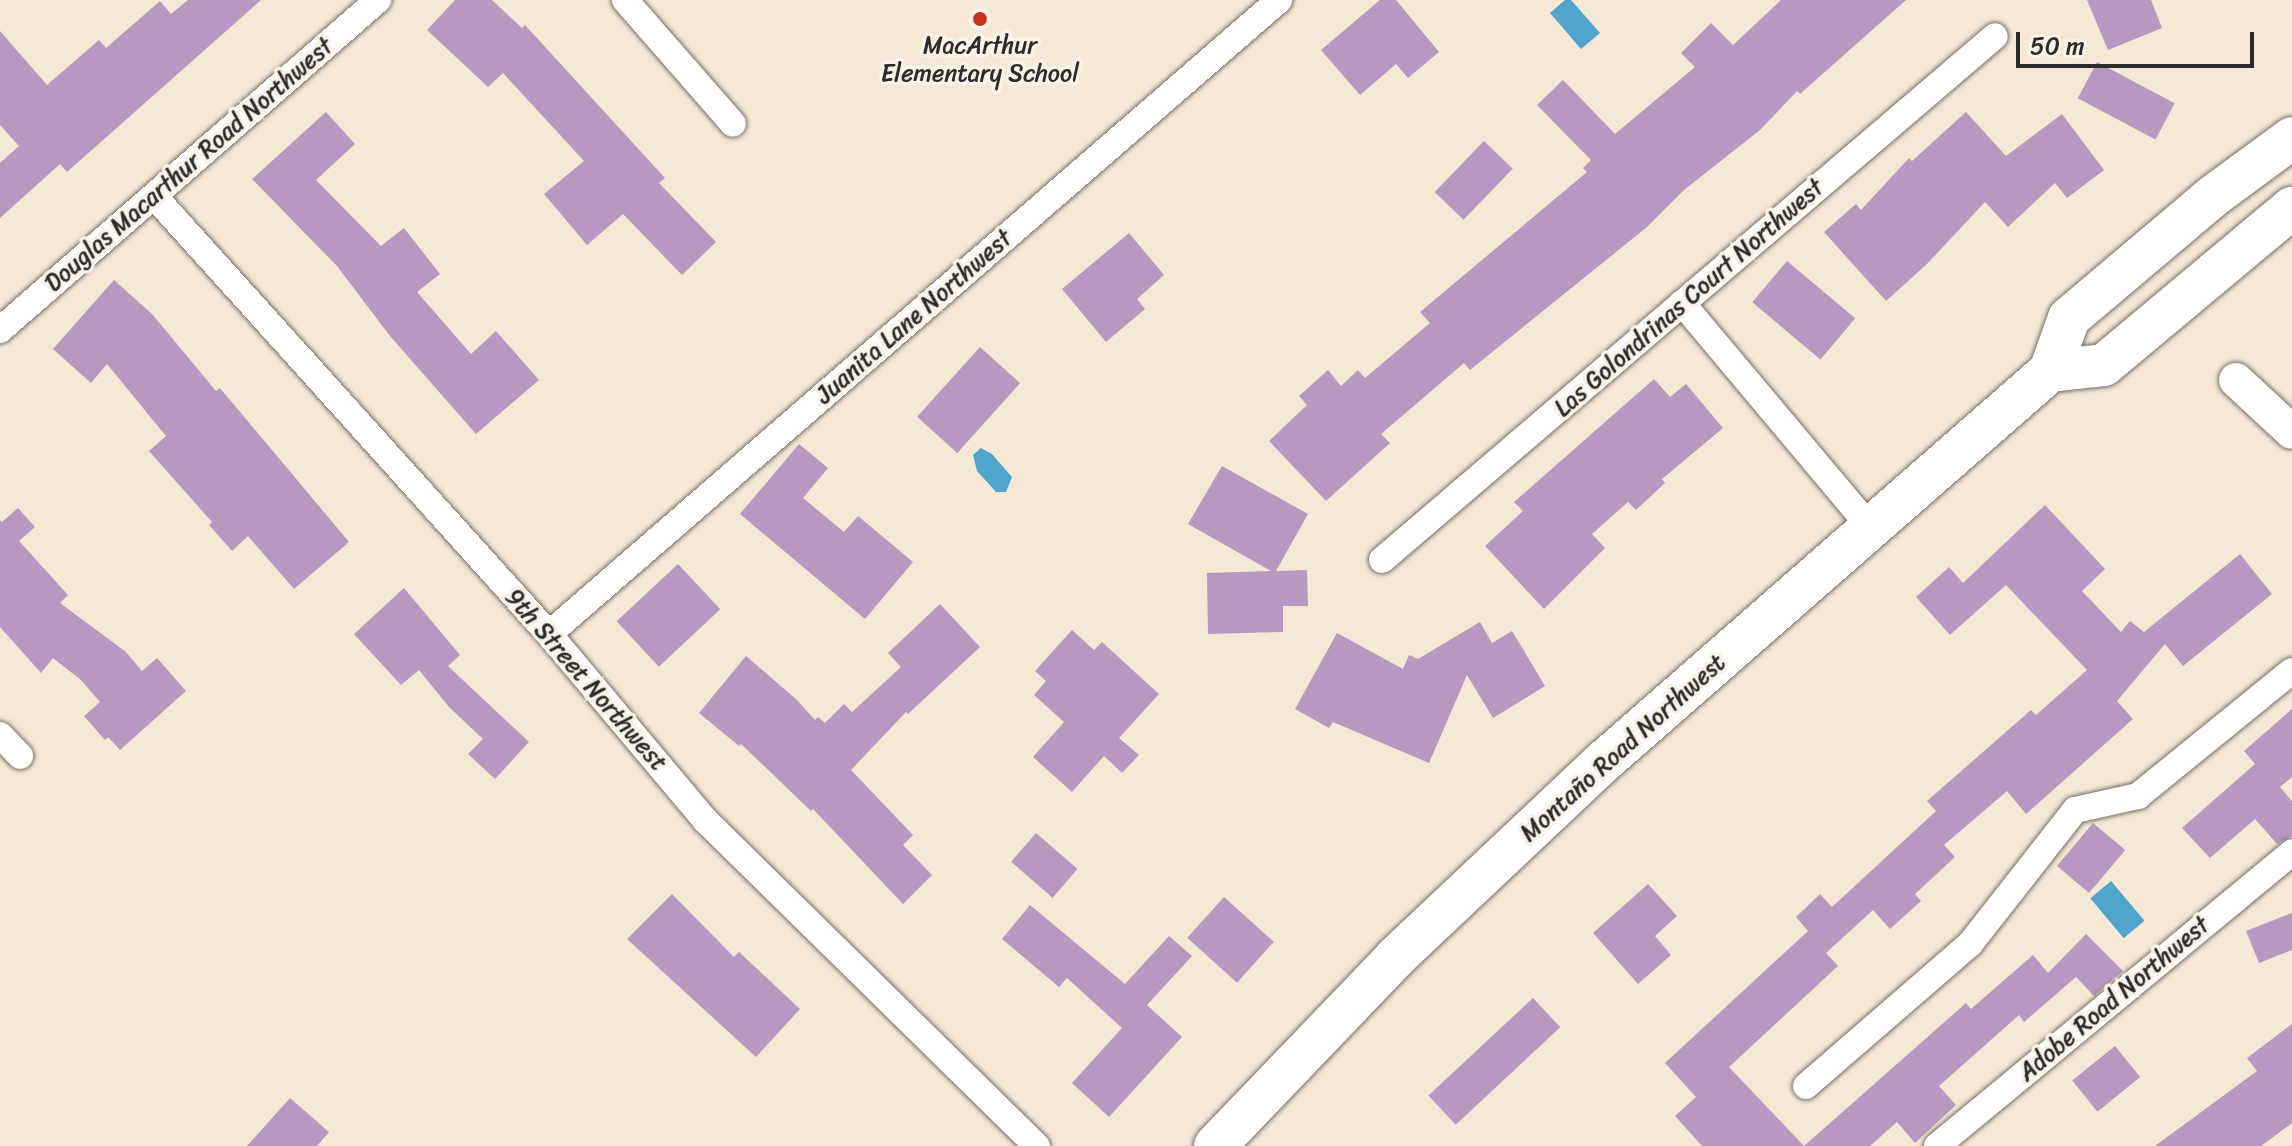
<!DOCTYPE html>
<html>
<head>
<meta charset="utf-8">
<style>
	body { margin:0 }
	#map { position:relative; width:2292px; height:1146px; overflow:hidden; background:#f5e9d5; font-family:Sriracha,sans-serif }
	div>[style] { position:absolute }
	.water>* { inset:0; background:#4fa5cb; transform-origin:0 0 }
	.building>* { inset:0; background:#b897c1; transform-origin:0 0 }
	.roads { filter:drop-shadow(0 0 2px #726e66) drop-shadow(0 0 2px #726e66) }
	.minor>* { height:26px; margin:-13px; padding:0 13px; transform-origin:13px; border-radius:13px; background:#fff }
	.tertiary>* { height:34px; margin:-17px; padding:0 17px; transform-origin:17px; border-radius:17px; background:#fff }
	.primary>* { height:42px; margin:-21px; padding:0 21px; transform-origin:21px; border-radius:21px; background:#fff }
	.dots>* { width:22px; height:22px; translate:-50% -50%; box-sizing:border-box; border:4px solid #f7f3e8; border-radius:50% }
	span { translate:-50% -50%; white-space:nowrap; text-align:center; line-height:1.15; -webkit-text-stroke:7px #f7f3e8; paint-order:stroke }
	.poi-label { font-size:24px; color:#2b2b2b }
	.street-label { font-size:24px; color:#2b2b2b }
	.scale { position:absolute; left:2016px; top:32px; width:238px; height:36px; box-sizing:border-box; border:4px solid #2b2b2b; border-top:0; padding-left:10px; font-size:24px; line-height:28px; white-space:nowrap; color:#2b2b2b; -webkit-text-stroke:6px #f7f3e8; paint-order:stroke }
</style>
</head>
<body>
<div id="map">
	<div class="water">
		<i style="clip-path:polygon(1565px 0,1571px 0,1600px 33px,1581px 49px,1550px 13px)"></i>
		<i style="clip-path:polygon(981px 448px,992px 454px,1012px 477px,1006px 492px,996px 492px,977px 471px,973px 455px)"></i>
		<i style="left:2111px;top:881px;width:52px;height:27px;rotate:50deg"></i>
	</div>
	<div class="building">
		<i style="clip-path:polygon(188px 0,261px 0,67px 172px,60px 164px,0 218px,0 163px,19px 146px,0 125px,0 31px,47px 85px,99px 40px,106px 48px,160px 1px,171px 14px)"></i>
		<i style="clip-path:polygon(455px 0,492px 0,522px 28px,525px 25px,665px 178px,659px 183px,716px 242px,682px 275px,623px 214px,587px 245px,544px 194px,584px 161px,503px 73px,488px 87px,427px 30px)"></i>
		<i style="clip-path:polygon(1380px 0,1396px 0,1439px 52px,1408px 78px,1396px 64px,1360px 95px,1321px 50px)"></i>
		<i style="clip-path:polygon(1781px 0,1906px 0,1800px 94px,1797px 91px,1760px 130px,1684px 190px,1647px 227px,1470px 370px,1464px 363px,1381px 434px,1390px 443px,1326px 501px,1269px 441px,1307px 405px,1299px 396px,1328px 370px,1341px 386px,1358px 370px,1365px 378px,1430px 323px,1420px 312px,1587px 172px,1583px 168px,1591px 160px,1537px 105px,1563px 80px,1615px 134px,1695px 67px,1681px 53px,1711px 23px,1733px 45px)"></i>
		<i style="clip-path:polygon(2087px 0,2151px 0,2162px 28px,2108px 50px)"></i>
		<i style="left:2097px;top:62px;width:88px;height:41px;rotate:28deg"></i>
		<i style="clip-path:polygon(326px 112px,355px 144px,316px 180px,381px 246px,404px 228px,440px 274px,417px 292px,471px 354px,496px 331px,539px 380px,476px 434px,390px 336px,337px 266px,252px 179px)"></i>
		<i style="clip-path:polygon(1966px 112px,2006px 156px,2062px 114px,2104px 170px,2067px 198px,2055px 183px,2008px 227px,1985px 202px,1927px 264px,1886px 301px,1824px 232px,1856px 204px,1861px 210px,1909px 158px,1912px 161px)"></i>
		<i style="left:1484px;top:141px;width:40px;height:71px;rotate:44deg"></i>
		<i style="clip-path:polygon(1129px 233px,1164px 275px,1137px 299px,1145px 309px,1106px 342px,1062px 289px)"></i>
		<i style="left:1787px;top:261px;width:89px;height:54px;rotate:40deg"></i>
		<i style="clip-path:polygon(114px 280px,152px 314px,216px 391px,220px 388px,349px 542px,294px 589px,248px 536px,232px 551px,209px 525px,212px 522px,149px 451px,166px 436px,107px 364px,91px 383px,53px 349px)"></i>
		<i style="left:980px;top:347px;width:54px;height:94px;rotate:42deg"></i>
		<i style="clip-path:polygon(1654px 379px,1670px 397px,1686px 384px,1723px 428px,1662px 479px,1665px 483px,1636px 510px,1628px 502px,1592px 534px,1605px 548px,1544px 609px,1485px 546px,1523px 511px,1514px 502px)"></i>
		<i style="clip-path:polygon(799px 444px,828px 468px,803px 498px,844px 532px,858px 516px,913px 562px,865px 619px,740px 514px)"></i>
		<i style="clip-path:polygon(1222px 466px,1308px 514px,1276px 571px,1307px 570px,1308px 606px,1283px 606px,1283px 632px,1208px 634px,1207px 573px,1271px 571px,1188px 524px)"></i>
		<i style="clip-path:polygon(2045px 505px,2105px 569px,2082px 591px,2121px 632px,2130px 621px,2144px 632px,2240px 554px,2272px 594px,2183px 666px,2165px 644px,2117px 701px,2133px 719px,2026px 814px,2007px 791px,1944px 845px,1955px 857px,1915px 894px,1921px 901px,1890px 929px,1873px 910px,1826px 953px,1838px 966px,1729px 1067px,1804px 1146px,1966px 1003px,1971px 1009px,2033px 955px,2048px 973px,2086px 934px,2123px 971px,2094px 996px,2076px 977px,2024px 1022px,2019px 1015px,1939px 1086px,1956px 1105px,1915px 1143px,1897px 1122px,1870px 1146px,1702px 1146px,1675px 1116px,1696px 1097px,1665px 1063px,1808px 931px,1796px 917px,1820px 894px,1832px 907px,1936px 811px,1927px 801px,2031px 710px,2036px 715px,2087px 670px,2006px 585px,1950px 635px,1916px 597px,1949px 567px,1963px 583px)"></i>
		<i style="clip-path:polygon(18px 508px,35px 527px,19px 541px,68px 595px,60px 603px,126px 652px,142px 671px,157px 658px,186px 691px,120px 750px,108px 737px,105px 740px,84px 716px,100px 702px,81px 680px,53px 658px,41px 673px,0 627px,0 520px,2px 522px)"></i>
		<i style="left:678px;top:564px;width:62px;height:84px;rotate:47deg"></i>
		<i style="clip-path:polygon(404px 588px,460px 655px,448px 666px,529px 742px,495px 779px,468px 754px,483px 739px,449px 707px,419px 670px,401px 685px,354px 634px)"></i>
		<i style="clip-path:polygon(940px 604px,980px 647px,908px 714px,906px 712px,851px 770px,913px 835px,903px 845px,932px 875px,903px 904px,813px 809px,811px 811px,741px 744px,739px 746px,699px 713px,746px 656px,797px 700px,815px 720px,818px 717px,825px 723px,844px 704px,852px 712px,901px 667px,888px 653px)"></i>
		<i style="clip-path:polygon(1480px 622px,1492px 643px,1512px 631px,1545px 686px,1493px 718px,1467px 675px,1429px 763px,1333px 722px,1329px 728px,1295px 709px,1337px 633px,1403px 669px,1409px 655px,1418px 659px)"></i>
		<i style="clip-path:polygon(1072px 630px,1094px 650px,1102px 642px,1159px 694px,1119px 738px,1139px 755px,1122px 773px,1104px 756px,1072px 792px,1033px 757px,1064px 722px,1034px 695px,1046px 681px,1035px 671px)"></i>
		<i style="clip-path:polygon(2292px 709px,2292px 777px,2280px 787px,2292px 801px,2292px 836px,2277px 844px,2255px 819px,2210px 858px,2182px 828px,2255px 764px,2244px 751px)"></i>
		<i style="left:2093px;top:823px;width:42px;height:56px;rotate:40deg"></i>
		<i style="left:1036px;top:833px;width:55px;height:38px;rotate:41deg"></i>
		<i style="clip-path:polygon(1648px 884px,1677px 916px,1655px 936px,1671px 955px,1638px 984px,1593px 933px)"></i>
		<i style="clip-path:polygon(672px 894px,734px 957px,739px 952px,800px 1009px,756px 1057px,627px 939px)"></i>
		<i style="left:1224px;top:897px;width:67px;height:55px;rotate:42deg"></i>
		<i style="clip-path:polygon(1030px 905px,1125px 984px,1169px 936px,1192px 956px,1147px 1005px,1182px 1037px,1109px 1117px,1072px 1083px,1122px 1028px,1067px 978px,1059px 987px,1002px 939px)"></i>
		<i style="clip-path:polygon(2292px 913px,2292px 950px,2259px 963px,2246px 931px)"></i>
		<i style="left:1533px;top:998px;width:40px;height:143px;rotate:47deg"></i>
		<i style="clip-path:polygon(2292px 1024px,2292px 1123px,2261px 1146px,2155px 1146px,2257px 1071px,2247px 1058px)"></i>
		<i style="left:2115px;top:1046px;width:40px;height:55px;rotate:51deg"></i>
		<i style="clip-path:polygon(290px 1098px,329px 1132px,317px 1146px,247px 1146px)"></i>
	</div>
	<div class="roads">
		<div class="minor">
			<i style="left:625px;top:0;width:164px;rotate:48.9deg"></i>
			<i style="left:154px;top:196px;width:590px;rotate:47.96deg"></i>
			<i style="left:549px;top:634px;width:244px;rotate:50deg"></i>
			<i style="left:706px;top:821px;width:464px;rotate:44.5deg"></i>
			<i style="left:1682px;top:303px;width:294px;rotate:50deg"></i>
			<i style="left:0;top:330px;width:502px;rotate:-41.12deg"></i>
			<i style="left:1382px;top:560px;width:806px;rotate:-40.52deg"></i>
			<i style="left:549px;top:634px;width:967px;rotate:-40.97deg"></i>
			<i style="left:0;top:735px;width:29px;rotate:46deg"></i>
			<i style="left:1806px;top:1086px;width:217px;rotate:-40.9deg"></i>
			<i style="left:1970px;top:944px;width:170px;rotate:-51.9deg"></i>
			<i style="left:2075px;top:810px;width:65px;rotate:-12.5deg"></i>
			<i style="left:2138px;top:796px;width:198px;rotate:-39.1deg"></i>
			<i style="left:1937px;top:1146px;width:461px;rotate:-39.6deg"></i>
		</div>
		<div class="tertiary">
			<i style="left:2236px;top:380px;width:76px;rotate:42.9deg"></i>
		</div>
		<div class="primary">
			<i style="left:2050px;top:371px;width:54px;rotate:-6.3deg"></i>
			<i style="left:2104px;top:365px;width:245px;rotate:-39.9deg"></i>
			<i style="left:1215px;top:1146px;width:262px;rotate:-46.2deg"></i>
			<i style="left:1396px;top:957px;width:284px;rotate:-43.3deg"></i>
			<i style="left:1603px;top:762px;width:594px;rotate:-41.18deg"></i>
			<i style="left:2050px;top:371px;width:56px;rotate:-70.3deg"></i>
			<i style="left:2069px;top:318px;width:187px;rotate:-40.2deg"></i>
			<i style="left:2212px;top:197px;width:99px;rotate:-36.4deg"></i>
		</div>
	</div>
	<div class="dots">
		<i style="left:980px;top:19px;background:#c8321e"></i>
	</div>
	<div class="poi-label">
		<span style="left:980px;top:60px">MacArthur<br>Elementary School</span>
	</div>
	<div class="street-label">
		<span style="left:189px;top:165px;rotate:-41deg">Douglas Macarthur Road Northwest</span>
		<span style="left:1689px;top:298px;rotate:-41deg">Las Golondrinas Court Northwest</span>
		<span style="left:914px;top:317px;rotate:-41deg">Juanita Lane Northwest</span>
		<span style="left:586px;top:680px;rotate:49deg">9th Street Northwest</span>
		<span style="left:1623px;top:748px;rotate:-42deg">Montaño Road Northwest</span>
		<span style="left:2114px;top:999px;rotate:-40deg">Adobe Road Northwest</span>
	</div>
	<div class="scale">50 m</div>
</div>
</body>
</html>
